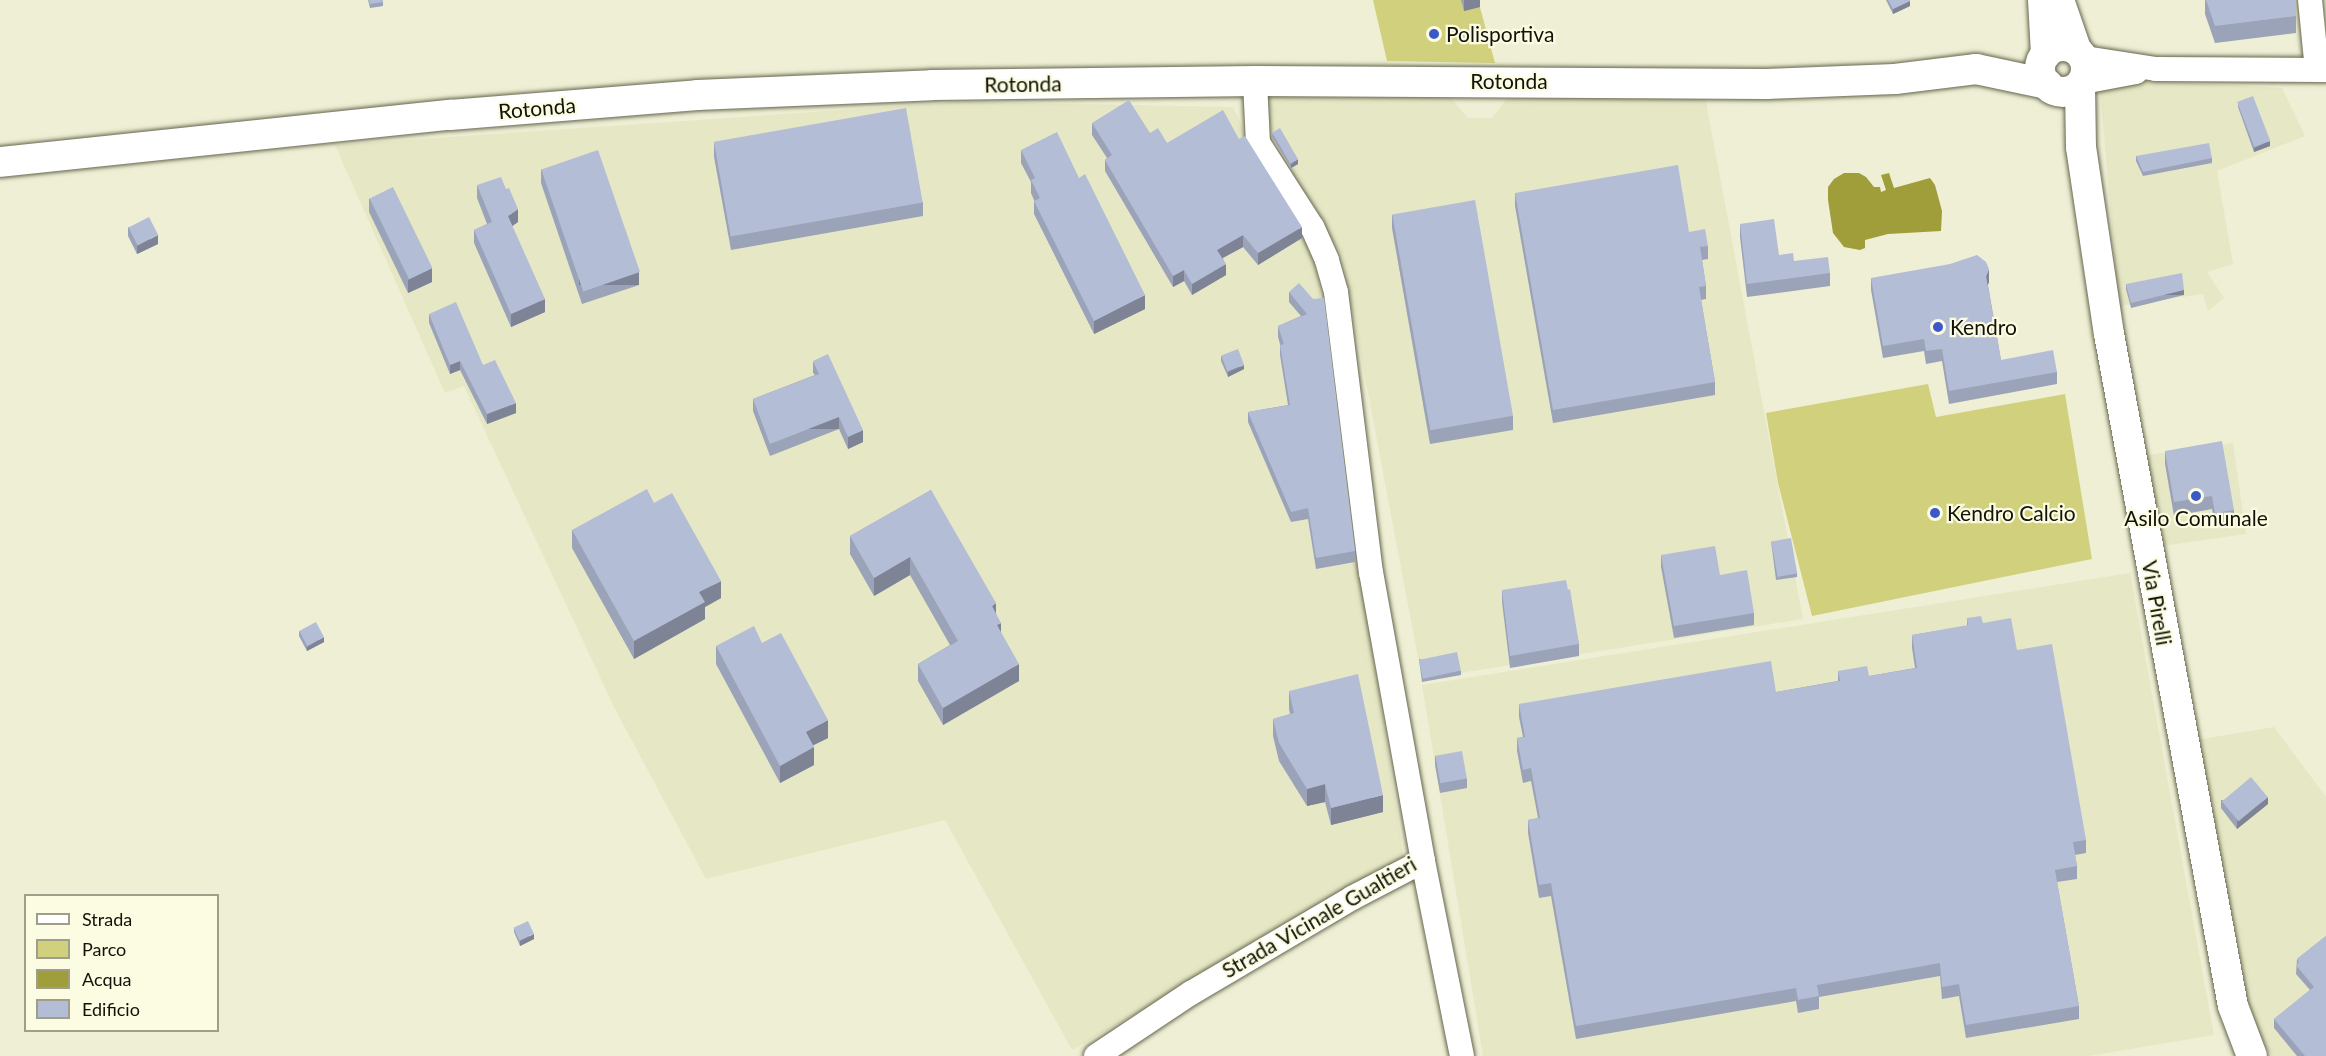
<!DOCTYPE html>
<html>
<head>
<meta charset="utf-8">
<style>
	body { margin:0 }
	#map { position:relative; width:2326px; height:1056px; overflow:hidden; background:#eeefd4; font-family:Lato,sans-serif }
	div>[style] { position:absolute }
	.built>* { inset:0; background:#e6e7c4; transform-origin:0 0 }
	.green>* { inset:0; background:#d1d17d }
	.water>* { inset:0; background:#a09e3a }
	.roads { filter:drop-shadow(0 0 2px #65664e) drop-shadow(0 0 2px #65664e) }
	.minor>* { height:24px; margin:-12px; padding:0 12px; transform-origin:12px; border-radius:12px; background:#fff }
	.major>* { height:30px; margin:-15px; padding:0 15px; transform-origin:15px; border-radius:15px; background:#fff }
	.major>.ring { margin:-15px; padding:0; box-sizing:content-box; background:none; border:30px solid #fff; border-radius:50% }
	.wall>* { inset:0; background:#9ba3b8 }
	.shaded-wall>* { inset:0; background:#7e8496; transform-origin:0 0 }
	.building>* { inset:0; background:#b4bdd6; transform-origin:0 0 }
	.dots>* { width:16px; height:16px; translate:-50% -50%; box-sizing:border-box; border:3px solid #fbfce1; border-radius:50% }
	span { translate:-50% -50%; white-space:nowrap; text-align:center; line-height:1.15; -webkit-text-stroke:4.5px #fbfce1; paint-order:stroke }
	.poi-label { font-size:21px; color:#121209 }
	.left { translate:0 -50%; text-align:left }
	.street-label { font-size:21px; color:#121209 }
	.legend { position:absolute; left:24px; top:894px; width:195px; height:138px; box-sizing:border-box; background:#fbfce1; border:2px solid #9e9e8b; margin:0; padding:8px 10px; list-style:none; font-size:18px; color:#121209 }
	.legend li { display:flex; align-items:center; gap:12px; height:30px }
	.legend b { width:30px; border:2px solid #9e9e8b }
</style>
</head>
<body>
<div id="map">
	<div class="built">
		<i style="clip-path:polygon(2099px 79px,2282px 88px,2305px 136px,2217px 171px,2233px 264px,2207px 272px,2224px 298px,2208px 311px,2203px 294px,2119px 306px)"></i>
		<i style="clip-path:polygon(1264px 91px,1449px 96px,1468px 118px,1492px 118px,1510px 95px,1705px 97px,1803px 619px,1422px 679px,1342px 255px,1269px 143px)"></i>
		<i style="clip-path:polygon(958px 102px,1233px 107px,1251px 145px,1312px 240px,1404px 860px,1072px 1050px,945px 820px,706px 879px,614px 707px,464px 386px,445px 393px,335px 145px)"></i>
		<i style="left:2233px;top:443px;width:92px;height:87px;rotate:82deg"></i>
		<i style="clip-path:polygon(2130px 573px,2214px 1035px,2089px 1056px,1483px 1056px,1422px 685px)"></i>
		<i style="clip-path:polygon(2274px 727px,2326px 797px,2326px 1056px,2272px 1056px,2246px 1007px,2239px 952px,2197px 740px)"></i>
	</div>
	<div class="green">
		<i style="clip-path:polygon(1373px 0,1478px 0,1495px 63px,1387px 61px)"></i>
		<i style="clip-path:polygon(1928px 384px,1936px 417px,2065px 394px,2092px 559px,1812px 616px,1778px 483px,1766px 413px)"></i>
	</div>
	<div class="water">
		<i style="clip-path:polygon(1844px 173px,1859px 173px,1866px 177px,1874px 187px,1880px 187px,1881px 192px,1886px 190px,1881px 175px,1889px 173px,1894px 188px,1930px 178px,1935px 185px,1942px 211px,1941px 231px,1888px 234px,1865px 240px,1865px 248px,1860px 250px,1844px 247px,1833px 233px,1828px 200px,1828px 187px,1834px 179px)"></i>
	</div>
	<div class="roads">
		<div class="minor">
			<i style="left:2310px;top:0;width:70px;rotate:84.3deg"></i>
			<i style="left:2085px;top:58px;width:72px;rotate:8.8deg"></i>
			<i style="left:2156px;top:69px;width:170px;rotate:0.3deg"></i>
			<i style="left:2083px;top:82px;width:54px;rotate:-10.7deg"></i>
			<i style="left:1423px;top:861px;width:199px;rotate:78.7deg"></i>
			<i style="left:1096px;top:1056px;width:114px;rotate:-33.6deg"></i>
			<i style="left:1191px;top:993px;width:187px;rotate:-30.5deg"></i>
			<i style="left:1352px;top:898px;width:80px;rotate:-27.5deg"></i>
			<i style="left:1423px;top:861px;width:293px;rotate:-100.2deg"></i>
			<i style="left:1371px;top:573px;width:283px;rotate:-97.1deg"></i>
			<i style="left:1336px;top:292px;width:33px;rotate:-106deg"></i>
			<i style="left:1327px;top:260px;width:36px;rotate:-114deg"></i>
			<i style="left:1312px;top:227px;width:100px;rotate:-122.7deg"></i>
			<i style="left:1258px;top:143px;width:62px;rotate:-92.8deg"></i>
		</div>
		<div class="major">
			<i style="left:2043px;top:0;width:54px;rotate:86.8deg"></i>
			<i style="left:2059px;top:0;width:52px;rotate:70.9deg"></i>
			<i class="ring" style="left:2040px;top:46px;width:16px;height:16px"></i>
			<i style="left:2080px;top:85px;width:62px;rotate:89.1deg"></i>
			<i style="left:2081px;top:147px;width:189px;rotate:81.5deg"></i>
			<i style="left:2109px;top:334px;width:683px;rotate:79.55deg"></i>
			<i style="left:2233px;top:1006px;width:53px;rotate:69.2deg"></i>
			<i style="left:0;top:162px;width:452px;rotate:-6deg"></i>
			<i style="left:450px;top:115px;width:248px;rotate:-4.6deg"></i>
			<i style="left:697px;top:95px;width:235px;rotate:-2.4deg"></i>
			<i style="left:932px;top:85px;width:323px;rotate:-0.7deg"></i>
			<i style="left:1255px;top:81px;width:511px;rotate:0.34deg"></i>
			<i style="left:1766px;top:84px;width:129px;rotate:-2.2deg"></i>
			<i style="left:1895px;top:79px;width:82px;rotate:-7deg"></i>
			<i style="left:1976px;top:69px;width:73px;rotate:11.9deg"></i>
		</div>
	</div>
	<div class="wall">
		<i style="clip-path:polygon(368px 0,383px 0,383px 6px,370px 8px)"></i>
		<i style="clip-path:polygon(1461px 0,1480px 0,1480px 7px,1464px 11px)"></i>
		<i style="clip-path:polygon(1886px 0,1910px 0,1910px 6px,1893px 14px)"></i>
		<i style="clip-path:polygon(2205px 0,2296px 0,2296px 33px,2215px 43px,2205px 14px)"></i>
		<i style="clip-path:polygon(2238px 103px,2270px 146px,2254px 152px,2238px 107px)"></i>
		<i style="clip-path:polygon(1092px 123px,1150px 133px,1167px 143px,1239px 139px,1302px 238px,1258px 265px,1243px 247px,1223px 258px,1226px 275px,1192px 295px,1184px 281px,1173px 287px,1105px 171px,1105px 160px,1107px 158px,1092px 135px)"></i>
		<i style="clip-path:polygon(1272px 133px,1298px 164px,1291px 168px,1272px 137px)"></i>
		<i style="clip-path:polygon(714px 143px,923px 202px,923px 216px,731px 250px,714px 157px)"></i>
		<i style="clip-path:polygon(1021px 150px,1145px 309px,1094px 334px,1034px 214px,1034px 200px,1031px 193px,1031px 182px,1021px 163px)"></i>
		<i style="clip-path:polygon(2136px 156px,2212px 158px,2212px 163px,2143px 176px,2136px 161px)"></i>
		<i style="clip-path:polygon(541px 169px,639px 285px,582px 304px,541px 183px)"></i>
		<i style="clip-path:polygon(477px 185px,518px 222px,512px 226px,545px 312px,511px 327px,474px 243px,474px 230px,487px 224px,477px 198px)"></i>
		<i style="clip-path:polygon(1515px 193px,1689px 232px,1708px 246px,1708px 259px,1702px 260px,1706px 286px,1706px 299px,1701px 300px,1715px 382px,1715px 395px,1553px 423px,1515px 206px)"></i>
		<i style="clip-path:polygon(369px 198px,432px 282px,408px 293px,369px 212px)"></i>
		<i style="clip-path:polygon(1392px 214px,1513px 416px,1513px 430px,1430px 444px,1392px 228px)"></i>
		<i style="clip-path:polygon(1740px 224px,1779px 255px,1794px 261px,1830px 273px,1830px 286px,1747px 297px,1740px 237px)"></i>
		<i style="clip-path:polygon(128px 227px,158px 244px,137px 254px,128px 236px)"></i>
		<i style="clip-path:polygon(1871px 278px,1989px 282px,1988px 285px,2001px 360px,2057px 372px,2057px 384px,1949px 404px,1942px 361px,1926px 364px,1924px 351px,1883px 358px,1871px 290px)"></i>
		<i style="clip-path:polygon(2126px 284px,2184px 295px,2131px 308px,2126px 289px)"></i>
		<i style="clip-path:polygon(1289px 292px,1313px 299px,1355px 551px,1355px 562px,1316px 569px,1308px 519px,1291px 522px,1248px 422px,1248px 412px,1288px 405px,1280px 355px,1280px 344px,1278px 337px,1278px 326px,1301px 316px,1289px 302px)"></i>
		<i style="clip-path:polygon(429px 314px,483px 365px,516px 413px,487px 424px,460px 370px,450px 374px,429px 323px)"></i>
		<i style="clip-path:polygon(1221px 356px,1244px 369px,1228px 377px,1221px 361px)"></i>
		<i style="clip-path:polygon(813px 361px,863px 442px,848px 449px,839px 429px,770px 456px,753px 411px,753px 399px,815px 375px,813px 373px)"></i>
		<i style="clip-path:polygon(2165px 451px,2234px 510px,2234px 523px,2215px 526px,2212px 509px,2174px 516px,2165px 464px)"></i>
		<i style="clip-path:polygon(931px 490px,996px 613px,1001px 633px,1019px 681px,943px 725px,918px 681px,918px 664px,950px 645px,910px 575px,874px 596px,850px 554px,850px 536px)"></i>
		<i style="clip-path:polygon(654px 503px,721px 598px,705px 607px,705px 619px,634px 659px,572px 548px,572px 530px)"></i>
		<i style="clip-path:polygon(1771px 541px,1797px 573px,1797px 577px,1776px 580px)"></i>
		<i style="clip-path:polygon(1661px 555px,1720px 575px,1754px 613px,1754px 625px,1674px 638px,1661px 567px)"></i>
		<i style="clip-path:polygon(1502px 590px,1568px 590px,1579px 644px,1579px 656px,1510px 668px,1502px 602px)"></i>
		<i style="clip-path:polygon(1967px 618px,1983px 623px,2017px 650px,2086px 840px,2086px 853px,2075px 855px,2077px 866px,2077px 879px,2057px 882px,2079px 1006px,2079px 1019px,1966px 1038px,1959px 996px,1942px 999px,1940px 976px,1819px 997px,1819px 1009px,1798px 1013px,1796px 1001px,1576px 1039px,1551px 896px,1539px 898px,1528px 833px,1528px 820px,1538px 818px,1531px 781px,1523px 783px,1517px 751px,1517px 738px,1523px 737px,1519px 717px,1519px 704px,1776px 692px,1838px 681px,1838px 671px,1869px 676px,1915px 668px,1912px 648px,1912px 635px,1967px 626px)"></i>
		<i style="clip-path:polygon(299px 631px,324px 642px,307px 651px,299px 636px)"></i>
		<i style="clip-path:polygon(762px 643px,828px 738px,813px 745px,814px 765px,780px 783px,716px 664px,716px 646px)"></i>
		<i style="clip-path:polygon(1419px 659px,1461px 671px,1461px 675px,1422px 682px)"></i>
		<i style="clip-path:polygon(1289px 691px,1383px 812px,1331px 825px,1325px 802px,1307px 806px,1279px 761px,1273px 736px,1273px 719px,1290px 714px,1289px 709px)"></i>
		<i style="clip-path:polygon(1435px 756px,1467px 779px,1467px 788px,1440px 793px,1435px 765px)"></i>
		<i style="clip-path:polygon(2221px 800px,2268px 804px,2237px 829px,2221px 808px)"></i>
		<i style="clip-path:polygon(514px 928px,534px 939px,520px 946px,514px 932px)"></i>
		<i style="clip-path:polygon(2326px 936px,2326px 1056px,2297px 1056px,2274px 1028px,2274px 1019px,2310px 990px,2296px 974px,2297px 959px)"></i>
	</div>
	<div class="shaded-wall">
		<i style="clip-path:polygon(1464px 0,1480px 0,1480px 7px,1464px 11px)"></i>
		<i style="clip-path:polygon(1910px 1px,1910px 6px,1893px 14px,1893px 9px)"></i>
		<i style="clip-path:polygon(2270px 141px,2270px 146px,2254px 152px,2254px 148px)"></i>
		<i style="clip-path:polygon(1298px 159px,1298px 164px,1291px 168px,1291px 164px)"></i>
		<i style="clip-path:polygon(518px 209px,518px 222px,508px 229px,508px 216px)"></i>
		<i style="clip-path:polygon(1302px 227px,1302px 238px,1258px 265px,1258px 253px)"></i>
		<i style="clip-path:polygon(158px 235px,158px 244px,137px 254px,137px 246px)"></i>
		<i style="clip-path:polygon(1243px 235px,1243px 247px,1217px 261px,1217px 250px)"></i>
		<i style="clip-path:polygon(1226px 264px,1226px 275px,1192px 295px,1192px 284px)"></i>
		<i style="clip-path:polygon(432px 268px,432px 282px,408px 293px,408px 280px)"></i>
		<i style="clip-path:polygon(1989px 269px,1989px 282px,1986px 288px,1986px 276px)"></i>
		<i style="clip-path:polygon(1184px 270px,1184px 281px,1173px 287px,1173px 276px)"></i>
		<i style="left:639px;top:272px;width:13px;height:60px;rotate:90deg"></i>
		<i style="left:2184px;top:290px;width:5px;height:55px;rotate:90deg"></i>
		<i style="clip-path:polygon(1145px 295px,1145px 309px,1094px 334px,1094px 321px)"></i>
		<i style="clip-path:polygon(545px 299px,545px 312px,511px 327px,511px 314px)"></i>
		<i style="clip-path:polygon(460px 361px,460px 370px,450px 374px,450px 365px)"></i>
		<i style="clip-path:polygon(1244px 365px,1244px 369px,1228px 377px,1228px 372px)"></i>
		<i style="clip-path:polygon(516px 403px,516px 413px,487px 424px,487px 414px)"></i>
		<i style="left:839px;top:417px;width:12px;height:74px;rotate:90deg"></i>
		<i style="clip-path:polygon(863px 430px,863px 442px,848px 449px,848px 437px)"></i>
		<i style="clip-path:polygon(910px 557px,910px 575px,874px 596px,874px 578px)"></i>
		<i style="clip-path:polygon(721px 581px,721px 598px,705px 607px,705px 619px,634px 659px,634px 641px,699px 592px)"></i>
		<i style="clip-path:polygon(996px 603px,996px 621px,992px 606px)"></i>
		<i style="clip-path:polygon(1001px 623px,1001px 640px,997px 625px)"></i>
		<i style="clip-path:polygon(324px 637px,324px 642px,307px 651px,307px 647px)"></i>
		<i style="clip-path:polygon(1019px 664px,1019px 681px,943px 725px,943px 708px)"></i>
		<i style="clip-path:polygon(828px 720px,828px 738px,806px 749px,806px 732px)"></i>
		<i style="clip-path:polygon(814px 747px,814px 765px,780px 783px,780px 766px)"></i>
		<i style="clip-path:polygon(1325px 784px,1325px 802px,1307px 806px,1307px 789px)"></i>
		<i style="clip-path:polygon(1383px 795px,1383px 812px,1331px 825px,1331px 808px)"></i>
		<i style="clip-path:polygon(2268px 797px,2268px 804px,2237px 829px,2237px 821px)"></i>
		<i style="clip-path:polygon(534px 934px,534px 939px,520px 946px,520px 941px)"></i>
	</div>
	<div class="building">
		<i style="clip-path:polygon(369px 0,383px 0,383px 2px,370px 4px)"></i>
		<i style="clip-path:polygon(1888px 0,1910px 0,1910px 1px,1893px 9px)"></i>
		<i style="clip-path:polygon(2206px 0,2296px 0,2296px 16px,2215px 26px)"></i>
		<i style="left:2253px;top:96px;width:48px;height:17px;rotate:69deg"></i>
		<i style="clip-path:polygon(1129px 100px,1150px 133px,1158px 128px,1167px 143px,1223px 110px,1239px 139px,1245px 136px,1302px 227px,1258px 253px,1243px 235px,1217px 250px,1226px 264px,1192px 284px,1184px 270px,1173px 276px,1105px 160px,1112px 155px,1092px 123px)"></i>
		<i style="left:906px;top:108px;width:96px;height:195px;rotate:80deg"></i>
		<i style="left:1280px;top:128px;width:36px;height:9px;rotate:60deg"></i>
		<i style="clip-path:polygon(1057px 132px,1079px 178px,1085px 174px,1145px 295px,1094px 321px,1034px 201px,1040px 198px,1031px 180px,1035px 178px,1021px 150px)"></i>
		<i style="clip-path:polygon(2209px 143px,2212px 158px,2143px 172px,2136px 156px)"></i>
		<i style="left:598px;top:150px;width:129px;height:60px;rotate:71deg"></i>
		<i style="clip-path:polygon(1678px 165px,1689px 232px,1705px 229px,1708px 246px,1700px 247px,1706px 286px,1699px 287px,1715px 382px,1553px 410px,1515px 193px)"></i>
		<i style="clip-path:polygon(501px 177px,506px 189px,509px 188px,518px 209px,508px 216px,545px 299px,511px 314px,474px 230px,492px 222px,477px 185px)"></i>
		<i style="left:393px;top:187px;width:90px;height:26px;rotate:64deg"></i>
		<i style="left:1475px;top:200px;width:219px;height:84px;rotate:80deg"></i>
		<i style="left:149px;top:217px;width:20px;height:23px;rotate:63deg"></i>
		<i style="clip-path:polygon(1774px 219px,1779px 255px,1793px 253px,1794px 261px,1828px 257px,1830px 273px,1747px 284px,1740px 224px)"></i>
		<i style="clip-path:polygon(1977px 255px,1986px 262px,1989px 269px,1986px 276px,2001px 360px,2053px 350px,2057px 372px,1949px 391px,1942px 349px,1926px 351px,1924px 339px,1883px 346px,1871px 278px,1950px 264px)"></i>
		<i style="clip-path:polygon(2182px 273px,2184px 290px,2131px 303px,2126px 284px)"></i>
		<i style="clip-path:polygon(1299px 283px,1313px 299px,1324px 298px,1355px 551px,1316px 558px,1308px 508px,1291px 512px,1248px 412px,1290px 405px,1280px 345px,1284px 344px,1278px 326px,1307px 314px,1289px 292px)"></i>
		<i style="clip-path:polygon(456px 302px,483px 365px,495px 360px,516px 403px,487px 414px,460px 361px,450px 365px,429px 314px)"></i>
		<i style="left:1238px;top:349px;width:17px;height:18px;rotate:69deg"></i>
		<i style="clip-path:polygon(828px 354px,863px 430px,848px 437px,839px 417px,770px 444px,753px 399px,819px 374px,813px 361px)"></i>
		<i style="clip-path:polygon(2222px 441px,2234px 510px,2215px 513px,2212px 496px,2174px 502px,2165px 451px)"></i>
		<i style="clip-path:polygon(647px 489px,654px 503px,672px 493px,721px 581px,699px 592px,705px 602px,634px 641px,572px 530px)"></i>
		<i style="clip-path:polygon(931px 490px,996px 603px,992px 606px,1001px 623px,997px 625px,1019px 664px,943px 708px,918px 664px,958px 641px,910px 557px,874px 578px,850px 536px)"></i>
		<i style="left:1791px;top:538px;width:36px;height:20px;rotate:80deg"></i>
		<i style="clip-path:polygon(1715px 546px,1720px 575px,1747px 570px,1754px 613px,1674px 626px,1661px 555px)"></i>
		<i style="clip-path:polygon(1566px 580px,1568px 590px,1570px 589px,1579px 644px,1510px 656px,1502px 590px)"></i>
		<i style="clip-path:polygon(1981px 616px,1983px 623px,2011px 618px,2017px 650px,2052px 644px,2086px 840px,2073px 842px,2077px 866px,2055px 870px,2079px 1006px,1966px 1025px,1959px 984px,1942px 987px,1940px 963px,1817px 985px,1819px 996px,1798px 1000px,1796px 988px,1576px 1026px,1551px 883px,1539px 885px,1528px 820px,1540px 818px,1531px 768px,1523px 770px,1517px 738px,1525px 737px,1519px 704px,1771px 661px,1776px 692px,1840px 681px,1838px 671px,1867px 666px,1869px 676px,1917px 668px,1912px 635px,1968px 625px,1967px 618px)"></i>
		<i style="left:316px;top:622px;width:17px;height:19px;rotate:62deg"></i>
		<i style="clip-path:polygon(754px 626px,762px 643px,781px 633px,828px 720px,806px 732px,814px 747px,780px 766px,716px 646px)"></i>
		<i style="left:1457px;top:652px;width:19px;height:39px;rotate:78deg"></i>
		<i style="clip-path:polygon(1358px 674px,1383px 795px,1331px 808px,1325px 784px,1307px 789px,1279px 743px,1273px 719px,1294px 713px,1289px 691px)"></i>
		<i style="left:1462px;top:751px;width:28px;height:27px;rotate:80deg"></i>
		<i style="left:2251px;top:777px;width:26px;height:38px;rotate:50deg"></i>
		<i style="left:528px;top:921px;width:14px;height:16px;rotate:65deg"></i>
		<i style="clip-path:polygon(2326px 936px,2326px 1056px,2305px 1056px,2274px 1019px,2314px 987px,2296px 965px,2299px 962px,2297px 959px)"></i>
	</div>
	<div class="dots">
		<i style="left:1434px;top:34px;background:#3b58ca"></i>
		<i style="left:1938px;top:327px;background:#3b58ca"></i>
		<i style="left:2196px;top:496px;background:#3b58ca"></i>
		<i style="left:1935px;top:513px;background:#3b58ca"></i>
	</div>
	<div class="poi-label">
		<span class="left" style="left:1446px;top:34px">Polisportiva</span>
		<span class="left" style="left:1950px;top:327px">Kendro</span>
		<span class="left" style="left:1947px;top:513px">Kendro Calcio</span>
		<span style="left:2196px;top:518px">Asilo Comunale</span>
	</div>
	<div class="street-label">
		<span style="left:1509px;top:81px">Rotonda</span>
		<span style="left:1023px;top:84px;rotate:-1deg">Rotonda</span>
		<span style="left:537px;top:108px;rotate:-5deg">Rotonda</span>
		<span style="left:2157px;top:603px;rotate:80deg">Via Pirelli</span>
		<span style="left:1319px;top:917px;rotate:-30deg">Strada Vicinale Gualtieri</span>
	</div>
	<ul class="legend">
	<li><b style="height:8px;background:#fff"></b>Strada</li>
	<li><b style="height:16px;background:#d1d17d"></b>Parco</li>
	<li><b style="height:16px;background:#a09e3a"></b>Acqua</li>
	<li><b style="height:16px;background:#b4bdd6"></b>Edificio</li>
	</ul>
</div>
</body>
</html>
